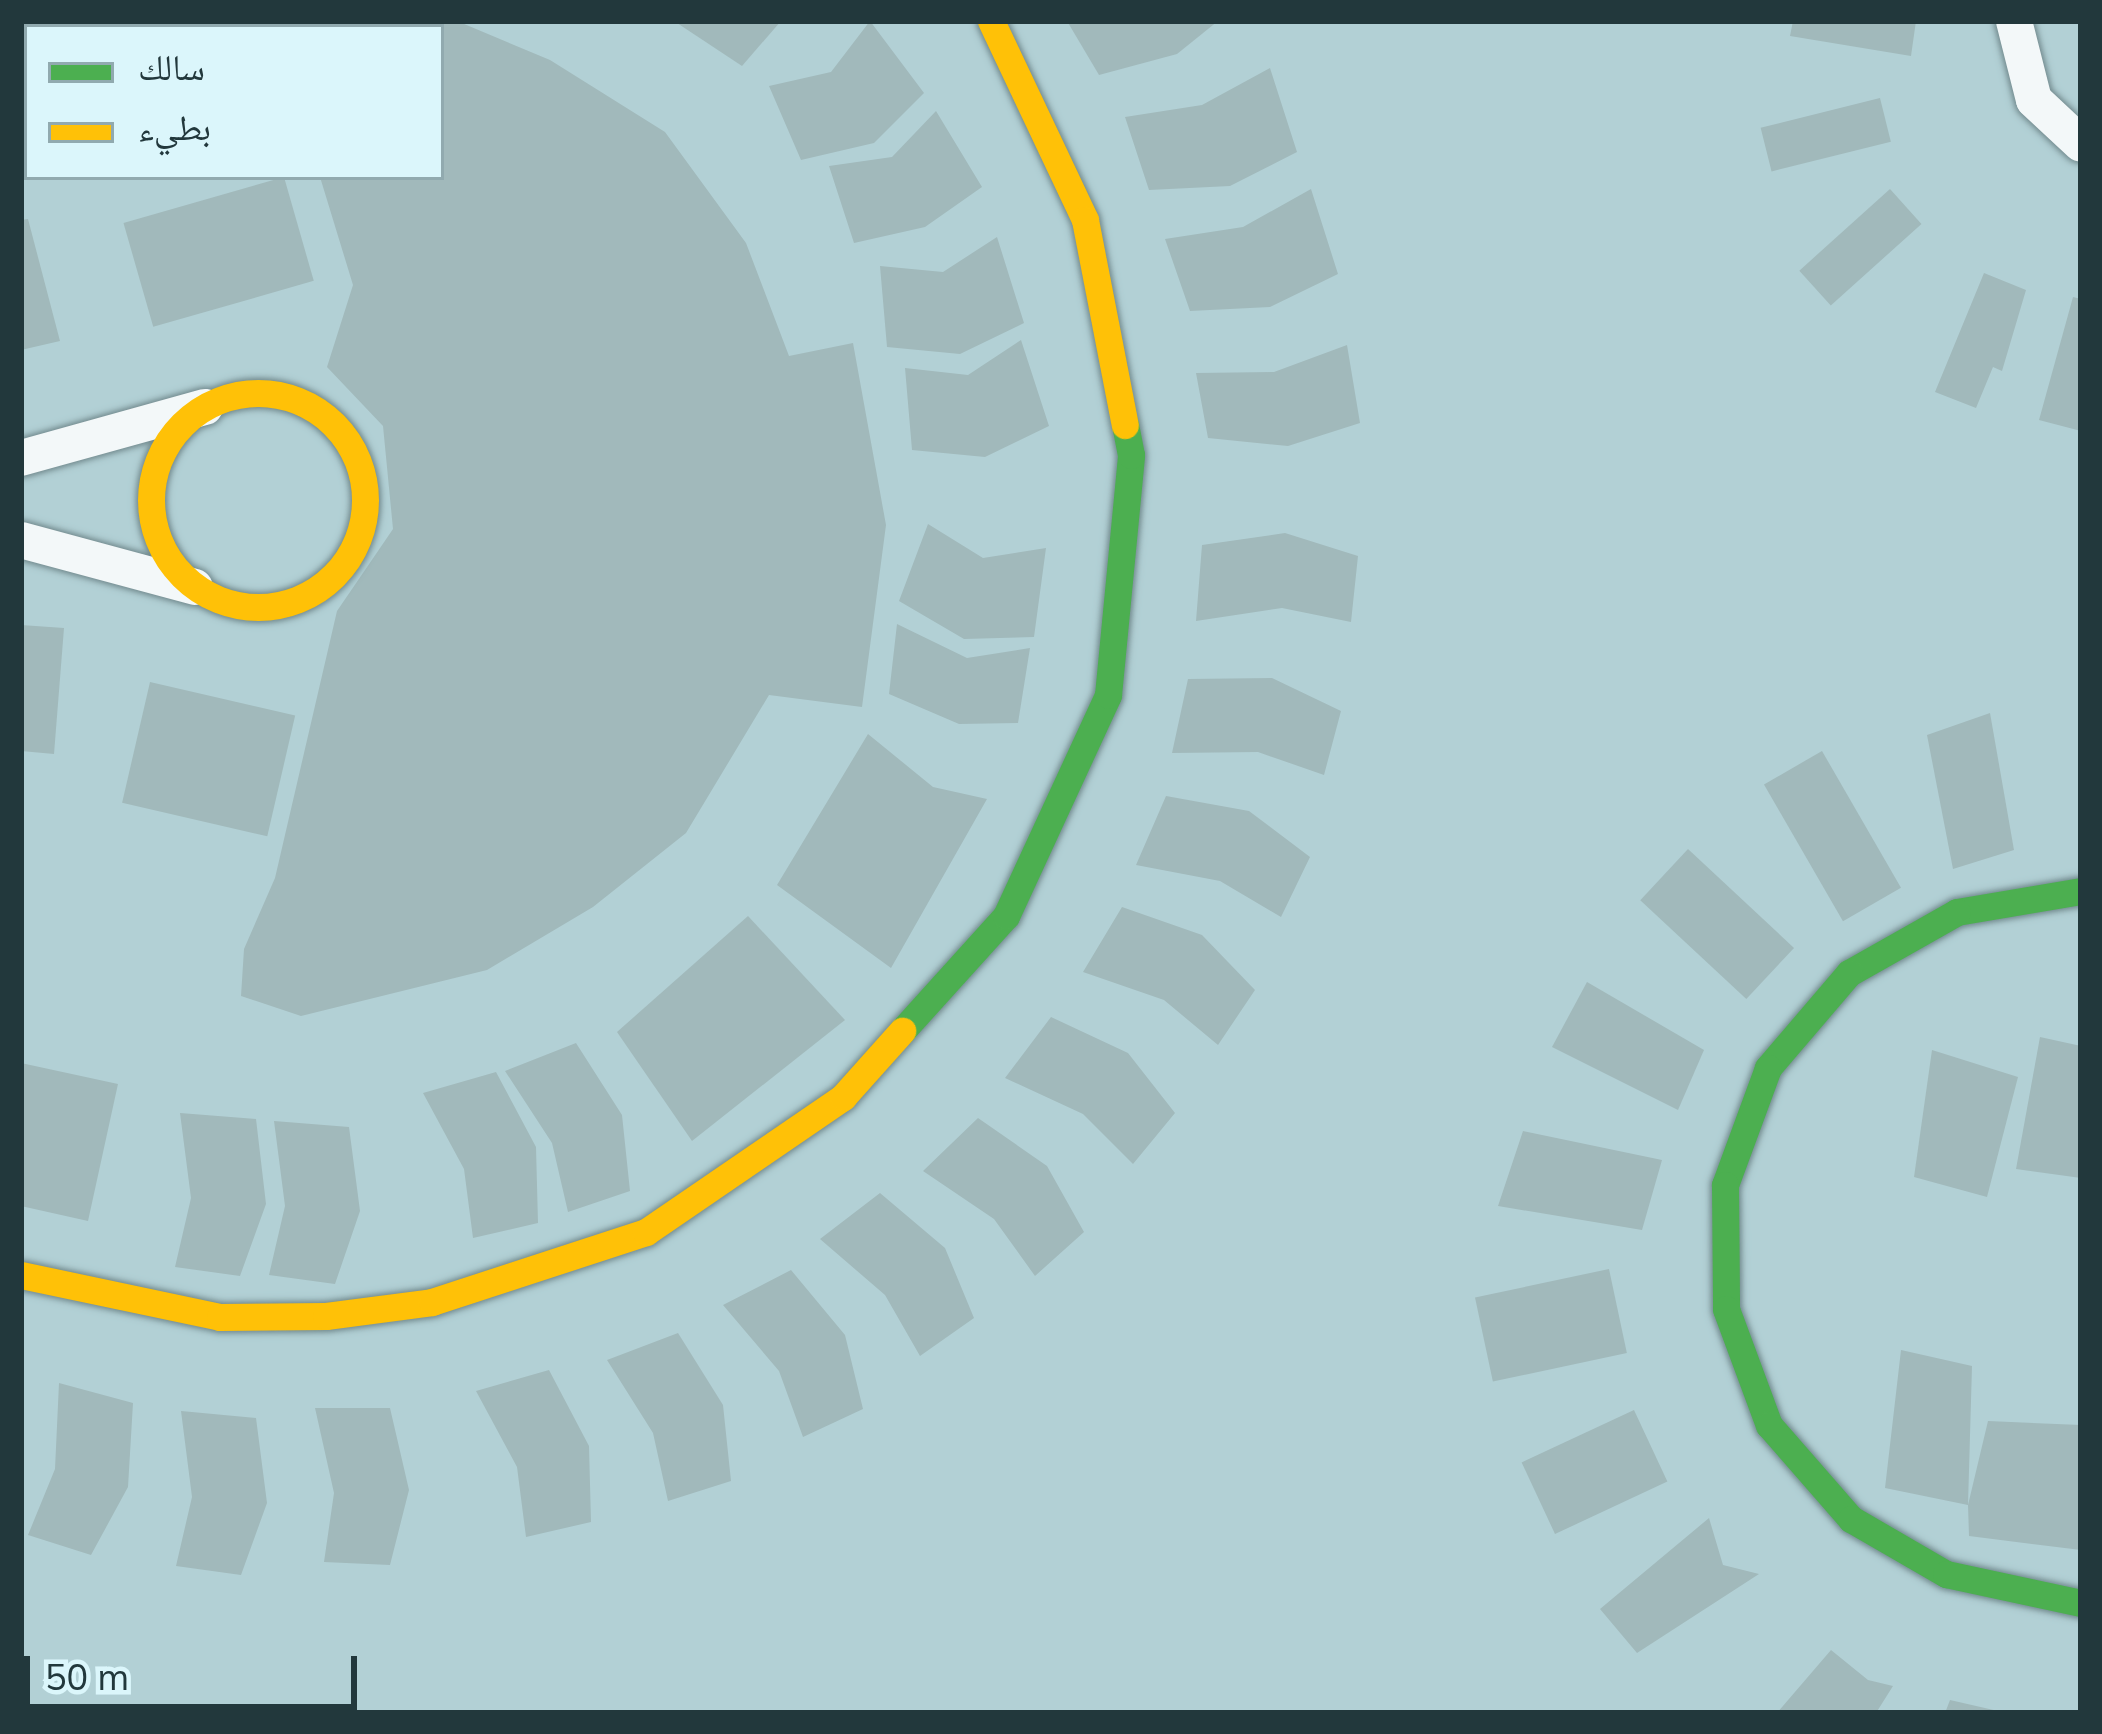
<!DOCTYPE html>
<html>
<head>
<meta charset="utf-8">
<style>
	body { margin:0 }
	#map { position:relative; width:2102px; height:1734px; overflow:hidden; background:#b2d0d5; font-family:Mulish,"Noto Naskh Arabic",sans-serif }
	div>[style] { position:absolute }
	.building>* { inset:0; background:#a1b9bb; transform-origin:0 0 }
	.roads { filter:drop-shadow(0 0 3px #71898d) drop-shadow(0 0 3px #71898d) }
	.street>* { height:36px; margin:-18px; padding:0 18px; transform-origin:18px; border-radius:18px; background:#f3f8f9 }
	.fast>* { height:27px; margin:-13.5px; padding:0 13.5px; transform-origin:13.5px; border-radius:13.5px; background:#4caf50 }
	.slow>* { height:27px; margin:-13.5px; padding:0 13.5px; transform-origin:13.5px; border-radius:13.5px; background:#ffc107 }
	.slow>.ring { margin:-13.5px; padding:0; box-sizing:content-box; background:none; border:27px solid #ffc107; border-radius:50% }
	span { translate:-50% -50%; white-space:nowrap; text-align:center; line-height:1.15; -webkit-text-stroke:9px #dbf6fb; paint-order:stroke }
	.frame { position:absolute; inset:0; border:24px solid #22383c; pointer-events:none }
	.legend { position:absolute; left:24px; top:24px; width:420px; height:156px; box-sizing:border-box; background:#dbf6fb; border:3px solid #91aaaf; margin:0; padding:15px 21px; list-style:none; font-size:36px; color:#22383c }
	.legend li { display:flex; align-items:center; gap:24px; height:60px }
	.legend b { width:60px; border:3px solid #91aaaf }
	.scale { position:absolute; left:24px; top:1656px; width:333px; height:54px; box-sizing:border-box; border:6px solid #22383c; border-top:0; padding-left:15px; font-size:36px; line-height:42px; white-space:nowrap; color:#22383c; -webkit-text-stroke:9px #dbf6fb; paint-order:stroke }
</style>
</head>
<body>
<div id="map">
	<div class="building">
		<i style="clip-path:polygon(274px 21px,457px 21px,550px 60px,665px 132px,746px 243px,789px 356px,853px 343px,886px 525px,862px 707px,769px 695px,686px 833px,593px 907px,487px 970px,301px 1016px,241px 996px,244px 949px,275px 878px,337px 611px,393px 529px,383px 426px,327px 367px,353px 285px,320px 177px,441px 177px,441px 27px,273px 27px)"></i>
		<i style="clip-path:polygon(674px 21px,781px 21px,742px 66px)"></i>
		<i style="clip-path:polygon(870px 21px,924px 93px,874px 143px,801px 160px,769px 86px,831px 72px)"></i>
		<i style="clip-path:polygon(1067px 21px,1218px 21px,1177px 54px,1099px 75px)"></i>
		<i style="clip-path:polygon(1793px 21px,1916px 21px,1911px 56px,1790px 36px)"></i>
		<i style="clip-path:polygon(1270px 68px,1297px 152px,1230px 186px,1149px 190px,1125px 117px,1202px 105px)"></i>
		<i style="left:1880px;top:98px;width:45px;height:123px;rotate:76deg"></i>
		<i style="clip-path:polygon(936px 111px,982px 187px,925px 227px,854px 243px,829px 166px,892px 157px)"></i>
		<i style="left:284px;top:177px;width:108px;height:167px;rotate:74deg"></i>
		<i style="clip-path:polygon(1311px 189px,1338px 274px,1270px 307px,1190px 311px,1165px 239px,1243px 227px)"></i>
		<i style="left:1890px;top:189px;width:47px;height:122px;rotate:48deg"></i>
		<i style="clip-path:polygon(28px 219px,60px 341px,21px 350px,21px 220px)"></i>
		<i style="clip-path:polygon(997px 237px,1024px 323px,960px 354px,887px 347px,880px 266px,943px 272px)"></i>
		<i style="clip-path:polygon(1984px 273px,2026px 290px,2002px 371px,1993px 367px,1976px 408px,1935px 392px)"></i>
		<i style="clip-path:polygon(2073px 297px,2081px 299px,2081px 431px,2039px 420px)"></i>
		<i style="clip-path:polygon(1021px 340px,1049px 426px,985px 457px,912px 450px,905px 368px,968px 375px)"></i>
		<i style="clip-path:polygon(1347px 345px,1360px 423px,1288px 446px,1208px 438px,1196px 373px,1274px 372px)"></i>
		<i style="clip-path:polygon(928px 524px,983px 558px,1046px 548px,1034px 637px,964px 639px,899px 601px)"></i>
		<i style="clip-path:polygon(1285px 533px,1358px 556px,1351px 622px,1282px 608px,1196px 621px,1202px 545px)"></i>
		<i style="clip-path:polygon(897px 624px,967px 658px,1030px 648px,1018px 723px,959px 724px,889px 694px)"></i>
		<i style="clip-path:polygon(21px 625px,64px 628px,54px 754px,21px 751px)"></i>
		<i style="clip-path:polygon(1272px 678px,1341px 711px,1324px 775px,1258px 752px,1172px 753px,1188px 679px)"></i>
		<i style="left:150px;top:682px;width:149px;height:124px;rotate:13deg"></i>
		<i style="clip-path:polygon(1990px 713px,2014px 850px,1953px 869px,1927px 735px)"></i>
		<i style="clip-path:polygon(868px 734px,933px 787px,987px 799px,891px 968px,777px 885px)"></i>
		<i style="left:1822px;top:751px;width:158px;height:67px;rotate:60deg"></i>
		<i style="clip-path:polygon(1166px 796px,1249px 811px,1310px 857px,1281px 917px,1220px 881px,1136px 865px)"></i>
		<i style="left:1688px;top:849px;width:145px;height:70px;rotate:43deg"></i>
		<i style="clip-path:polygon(1122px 907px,1202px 935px,1255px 990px,1218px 1045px,1164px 1000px,1083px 972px)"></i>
		<i style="clip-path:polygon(748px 916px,845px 1020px,692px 1141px,617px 1032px)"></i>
		<i style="clip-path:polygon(1587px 982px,1704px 1050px,1678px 1110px,1552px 1047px)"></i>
		<i style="clip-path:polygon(1051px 1017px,1128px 1053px,1175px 1113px,1133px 1164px,1083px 1114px,1005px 1078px)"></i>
		<i style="clip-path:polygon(2040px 1037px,2081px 1046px,2081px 1178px,2016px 1169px)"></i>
		<i style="clip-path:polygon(576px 1043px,622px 1115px,630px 1191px,568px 1212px,552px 1143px,505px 1071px)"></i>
		<i style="clip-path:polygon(1932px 1050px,2018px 1077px,1987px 1197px,1914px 1177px)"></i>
		<i style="clip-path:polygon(21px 1063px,118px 1084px,88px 1221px,21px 1206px)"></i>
		<i style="clip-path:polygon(496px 1072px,536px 1147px,538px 1223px,473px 1238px,464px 1169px,423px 1093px)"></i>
		<i style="clip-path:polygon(180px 1113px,256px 1119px,266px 1204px,240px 1276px,175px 1267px,191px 1198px)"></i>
		<i style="clip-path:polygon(978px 1118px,1047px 1166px,1084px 1232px,1035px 1276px,994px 1219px,923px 1171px)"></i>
		<i style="clip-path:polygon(274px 1121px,349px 1127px,360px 1211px,335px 1284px,269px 1275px,285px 1206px)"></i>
		<i style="clip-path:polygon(1523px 1131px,1662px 1160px,1642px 1230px,1498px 1206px)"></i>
		<i style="clip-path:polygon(880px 1193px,945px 1248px,974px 1318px,920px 1356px,885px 1295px,820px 1239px)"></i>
		<i style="left:1609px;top:1269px;width:86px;height:137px;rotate:78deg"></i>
		<i style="clip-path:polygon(791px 1270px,845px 1335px,863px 1409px,803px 1437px,779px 1371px,723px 1305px)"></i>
		<i style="clip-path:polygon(678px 1333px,723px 1405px,731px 1481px,668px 1501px,653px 1433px,607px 1360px)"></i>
		<i style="clip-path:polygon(1901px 1350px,1972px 1366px,1968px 1505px,1988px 1421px,2081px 1425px,2081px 1550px,1969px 1536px,1968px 1505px,1885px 1488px)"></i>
		<i style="clip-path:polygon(549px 1370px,589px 1446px,591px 1522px,526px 1537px,517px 1467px,476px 1391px)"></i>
		<i style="clip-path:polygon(59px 1383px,133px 1403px,128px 1487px,91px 1555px,28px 1535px,55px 1469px)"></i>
		<i style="clip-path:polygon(315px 1408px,390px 1408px,409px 1490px,390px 1565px,324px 1562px,334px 1493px)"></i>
		<i style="left:1634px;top:1410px;width:79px;height:124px;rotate:65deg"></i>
		<i style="clip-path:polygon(181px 1411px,256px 1418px,267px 1503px,241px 1575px,176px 1566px,192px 1497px)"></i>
		<i style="clip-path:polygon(1709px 1518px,1723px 1565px,1759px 1574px,1637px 1653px,1600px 1609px)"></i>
		<i style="clip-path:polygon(1831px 1650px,1868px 1680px,1893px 1686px,1876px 1713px,1777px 1713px)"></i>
		<i style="clip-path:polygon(1950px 1700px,1998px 1711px,1998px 1713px,1945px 1713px)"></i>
	</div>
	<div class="roads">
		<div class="street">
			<i style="left:2014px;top:21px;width:81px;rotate:75.8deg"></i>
			<i style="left:2034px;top:100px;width:64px;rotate:43.1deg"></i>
			<i style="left:21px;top:458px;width:191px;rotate:-15.5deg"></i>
			<i style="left:21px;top:540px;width:180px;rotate:15.1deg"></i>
		</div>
		<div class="fast">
			<i style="left:2081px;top:891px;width:126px;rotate:170.4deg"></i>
			<i style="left:1957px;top:912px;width:124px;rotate:150.5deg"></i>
			<i style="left:1849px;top:973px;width:125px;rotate:130.5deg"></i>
			<i style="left:1768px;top:1068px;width:125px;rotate:110.2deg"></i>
			<i style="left:1725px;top:1185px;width:124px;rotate:89.5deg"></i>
			<i style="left:1726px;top:1309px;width:124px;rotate:69.7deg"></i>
			<i style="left:1769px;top:1425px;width:125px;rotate:48.9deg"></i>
			<i style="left:1851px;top:1519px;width:110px;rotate:30.1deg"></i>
			<i style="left:1946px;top:1574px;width:138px;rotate:12.1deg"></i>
			<i style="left:902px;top:1031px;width:155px;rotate:-47.9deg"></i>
			<i style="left:1006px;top:916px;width:243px;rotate:-65.2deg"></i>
			<i style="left:1108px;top:695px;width:241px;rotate:-84.5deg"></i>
			<i style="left:1131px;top:455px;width:31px;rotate:-101deg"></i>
		</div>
		<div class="slow">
			<i style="left:991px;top:21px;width:220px;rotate:64.7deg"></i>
			<i style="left:1085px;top:220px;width:209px;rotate:79deg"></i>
			<i class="ring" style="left:151px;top:393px;width:187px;height:187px"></i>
			<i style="left:21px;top:1275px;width:203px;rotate:11.9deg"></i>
			<i style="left:220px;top:1317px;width:106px;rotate:-0.5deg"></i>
			<i style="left:326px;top:1316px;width:107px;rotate:-7.5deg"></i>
			<i style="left:432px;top:1302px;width:225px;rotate:-18.1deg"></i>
			<i style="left:646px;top:1232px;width:239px;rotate:-34.4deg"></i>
			<i style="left:843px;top:1097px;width:89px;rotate:-48.2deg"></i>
		</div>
	</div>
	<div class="frame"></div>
	<ul class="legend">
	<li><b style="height:15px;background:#4caf50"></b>سالك</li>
	<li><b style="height:15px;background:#ffc107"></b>بطيء</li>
	</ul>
	<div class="scale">50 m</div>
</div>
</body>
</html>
